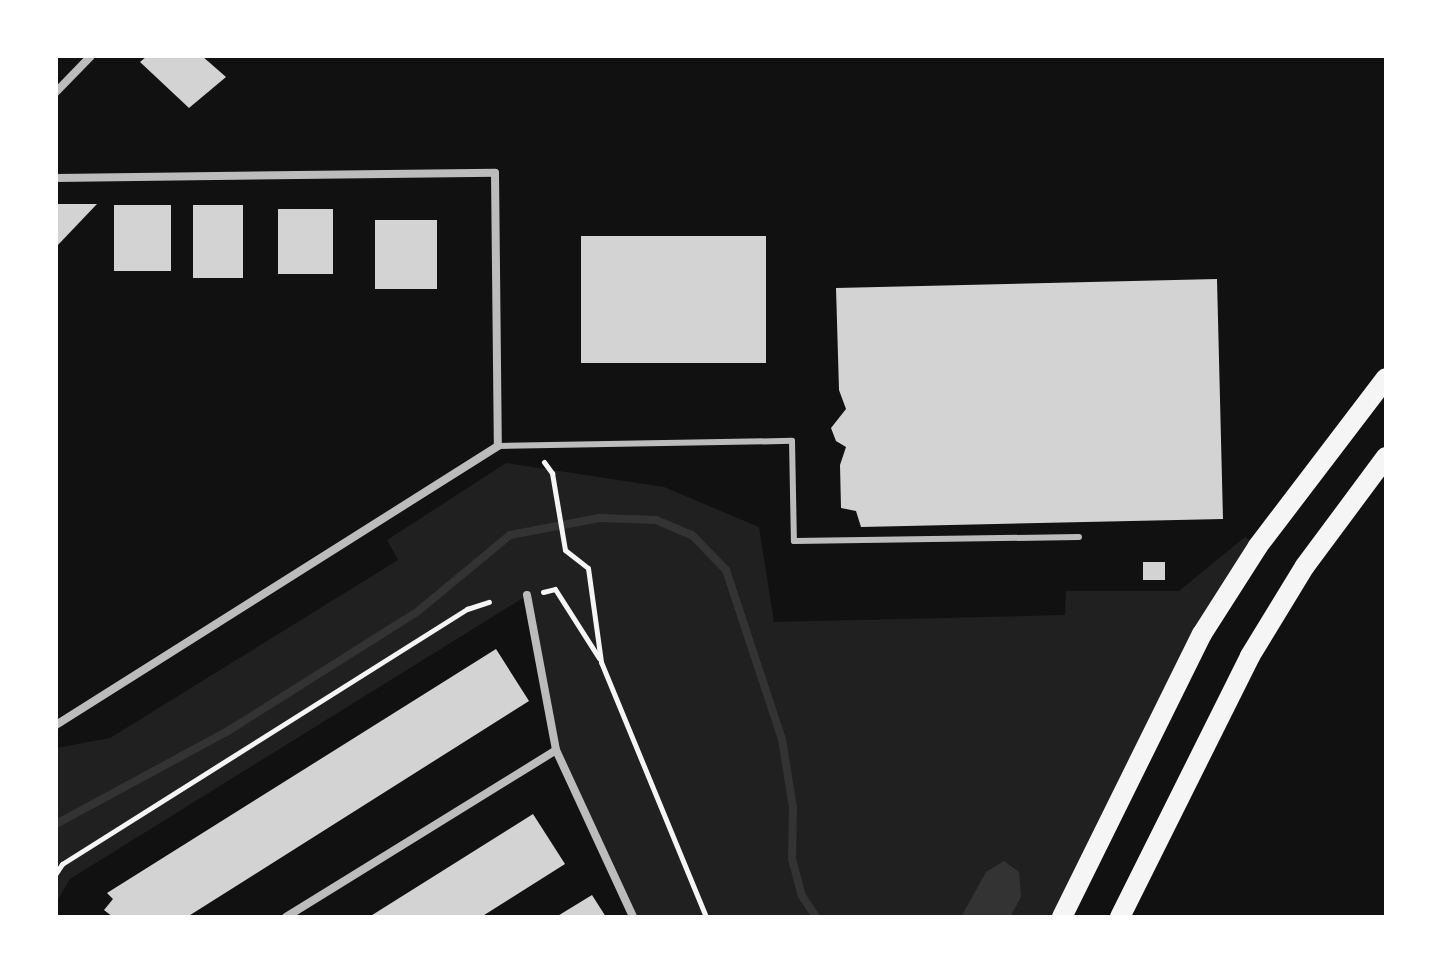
<!DOCTYPE html>
<html>
<head>
<meta charset="utf-8">
<style>
	body { margin:0 }
	#map { position:relative; width:1442px; height:973px; overflow:hidden; background:#111; font-family:"Golos Text",sans-serif }
	div>[style] { position:absolute }
	.green>* { inset:0; background:#202020 }
	.water>* { inset:0; background:#333 }
	.stream>* { height:8px; margin:-4px; padding:0 4px; transform-origin:4px; border-radius:4px; background:#333 }
	.building>* { inset:0; background:#d3d3d3; transform-origin:0 0 }
	.path>* { height:5px; margin:-2.5px; padding:0 2.5px; transform-origin:2.5px; border-radius:2.5px; background:#f5f5f5 }
	.service>* { height:6px; margin:-3px; padding:0 3px; transform-origin:3px; border-radius:3px; background:#bcbcbc }
	.minor>* { height:8px; margin:-4px; padding:0 4px; transform-origin:4px; border-radius:4px; background:#bcbcbc }
	.primary>* { height:20px; margin:-10px; padding:0 10px; transform-origin:10px; border-radius:10px; background:#f5f5f5 }
	span { translate:-50% -50%; white-space:nowrap; text-align:center; line-height:1.15; -webkit-text-stroke:7px #fff; paint-order:stroke }
	.frame { position:absolute; inset:0; border:58px solid #fff; pointer-events:none }
</style>
</head>
<body>
<div id="map">
	<div class="green">
		<i style="clip-path:polygon(506px 463px,664px 487px,759px 527px,774px 622px,1065px 615px,1066px 591px,1179px 591px,1245px 537px,1258px 546px,1062px 917px,633px 917px,556px 750px,526px 596px,70px 879px,56px 903px,56px 748px,110px 738px,398px 560px,387px 540px)"></i>
	</div>
	<div class="water">
		<i style="clip-path:polygon(1004px 861px,1019px 872px,1021px 897px,1010px 917px,961px 917px,986px 872px)"></i>
	</div>
	<div class="stream">
		<i style="left:56px;top:824px;width:196px;rotate:-28.4deg"></i>
		<i style="left:228px;top:731px;width:223px;rotate:-32.2deg"></i>
		<i style="left:417px;top:612px;width:121px;rotate:-39.6deg"></i>
		<i style="left:510px;top:535px;width:91px;rotate:-10.8deg"></i>
		<i style="left:599px;top:518px;width:57px;rotate:2deg"></i>
		<i style="left:656px;top:520px;width:39px;rotate:23deg"></i>
		<i style="left:692px;top:535px;width:49px;rotate:45.8deg"></i>
		<i style="left:726px;top:570px;width:178px;rotate:71.7deg"></i>
		<i style="left:782px;top:739px;width:70px;rotate:80.9deg"></i>
		<i style="left:793px;top:808px;width:51px;rotate:91.1deg"></i>
		<i style="left:792px;top:859px;width:38px;rotate:75deg"></i>
		<i style="left:802px;top:896px;width:25px;rotate:56deg"></i>
	</div>
	<div class="building">
		<i style="clip-path:polygon(147px 56px,202px 56px,226px 77px,189px 108px,140px 62px)"></i>
		<i style="clip-path:polygon(56px 204px,97px 204px,56px 247px)"></i>
		<i style="left:114px;top:205px;width:57px;height:66px"></i>
		<i style="left:193px;top:205px;width:50px;height:73px"></i>
		<i style="left:278px;top:209px;width:55px;height:65px"></i>
		<i style="left:437px;top:220px;width:69px;height:62px;rotate:90deg"></i>
		<i style="left:581px;top:236px;width:185px;height:127px"></i>
		<i style="clip-path:polygon(1217px 279px,1223px 519px,861px 527px,856px 511px,841px 508px,840px 465px,846px 447px,836px 441px,831px 428px,846px 409px,839px 390px,836px 288px)"></i>
		<i style="left:1143px;top:562px;width:22px;height:18px"></i>
		<i style="clip-path:polygon(496px 649px,529px 701px,187px 917px,113px 917px,104px 910px,113px 899px,107px 893px)"></i>
		<i style="clip-path:polygon(533px 814px,565px 864px,481px 917px,369px 917px)"></i>
		<i style="clip-path:polygon(592px 895px,606px 917px,556px 917px)"></i>
	</div>
	<div class="path">
		<i style="left:544px;top:462px;width:14px;rotate:54deg"></i>
		<i style="left:552px;top:473px;width:78px;rotate:80.4deg"></i>
		<i style="left:565px;top:550px;width:29px;rotate:38deg"></i>
		<i style="left:588px;top:568px;width:95px;rotate:82.1deg"></i>
		<i style="left:601px;top:662px;width:276px;rotate:67.6deg"></i>
		<i style="left:543px;top:592px;width:12px;rotate:-14deg"></i>
		<i style="left:555px;top:589px;width:82px;rotate:57.5deg"></i>
		<i style="left:56px;top:873px;width:11px;rotate:-56deg"></i>
		<i style="left:62px;top:864px;width:479px;rotate:-32.2deg"></i>
		<i style="left:467px;top:609px;width:23px;rotate:-18deg"></i>
	</div>
	<div class="service">
		<i style="left:498px;top:446px;width:294px;rotate:-1deg"></i>
		<i style="left:792px;top:441px;width:100px;rotate:88.9deg"></i>
		<i style="left:794px;top:541px;width:285px;rotate:-0.8deg"></i>
	</div>
	<div class="minor">
		<i style="left:56px;top:92px;width:50px;rotate:-45.8deg"></i>
		<i style="left:56px;top:178px;width:439px;rotate:-0.7deg"></i>
		<i style="left:495px;top:173px;width:273px;rotate:89.4deg"></i>
		<i style="left:498px;top:446px;width:523px;rotate:147.74deg"></i>
		<i style="left:527px;top:595px;width:158px;rotate:79.4deg"></i>
		<i style="left:556px;top:750px;width:184px;rotate:65.2deg"></i>
		<i style="left:286px;top:917px;width:317px;rotate:-31.7deg"></i>
	</div>
	<div class="primary">
		<i style="left:1062px;top:917px;width:316px;rotate:-63.7deg"></i>
		<i style="left:1202px;top:634px;width:104px;rotate:-57.5deg"></i>
		<i style="left:1258px;top:546px;width:211px;rotate:-52.7deg"></i>
		<i style="left:1120px;top:917px;width:292px;rotate:-63.5deg"></i>
		<i style="left:1250px;top:656px;width:105px;rotate:-58.6deg"></i>
		<i style="left:1305px;top:566px;width:136px;rotate:-53.4deg"></i>
	</div>
	<div class="frame"></div>
</div>
</body>
</html>
